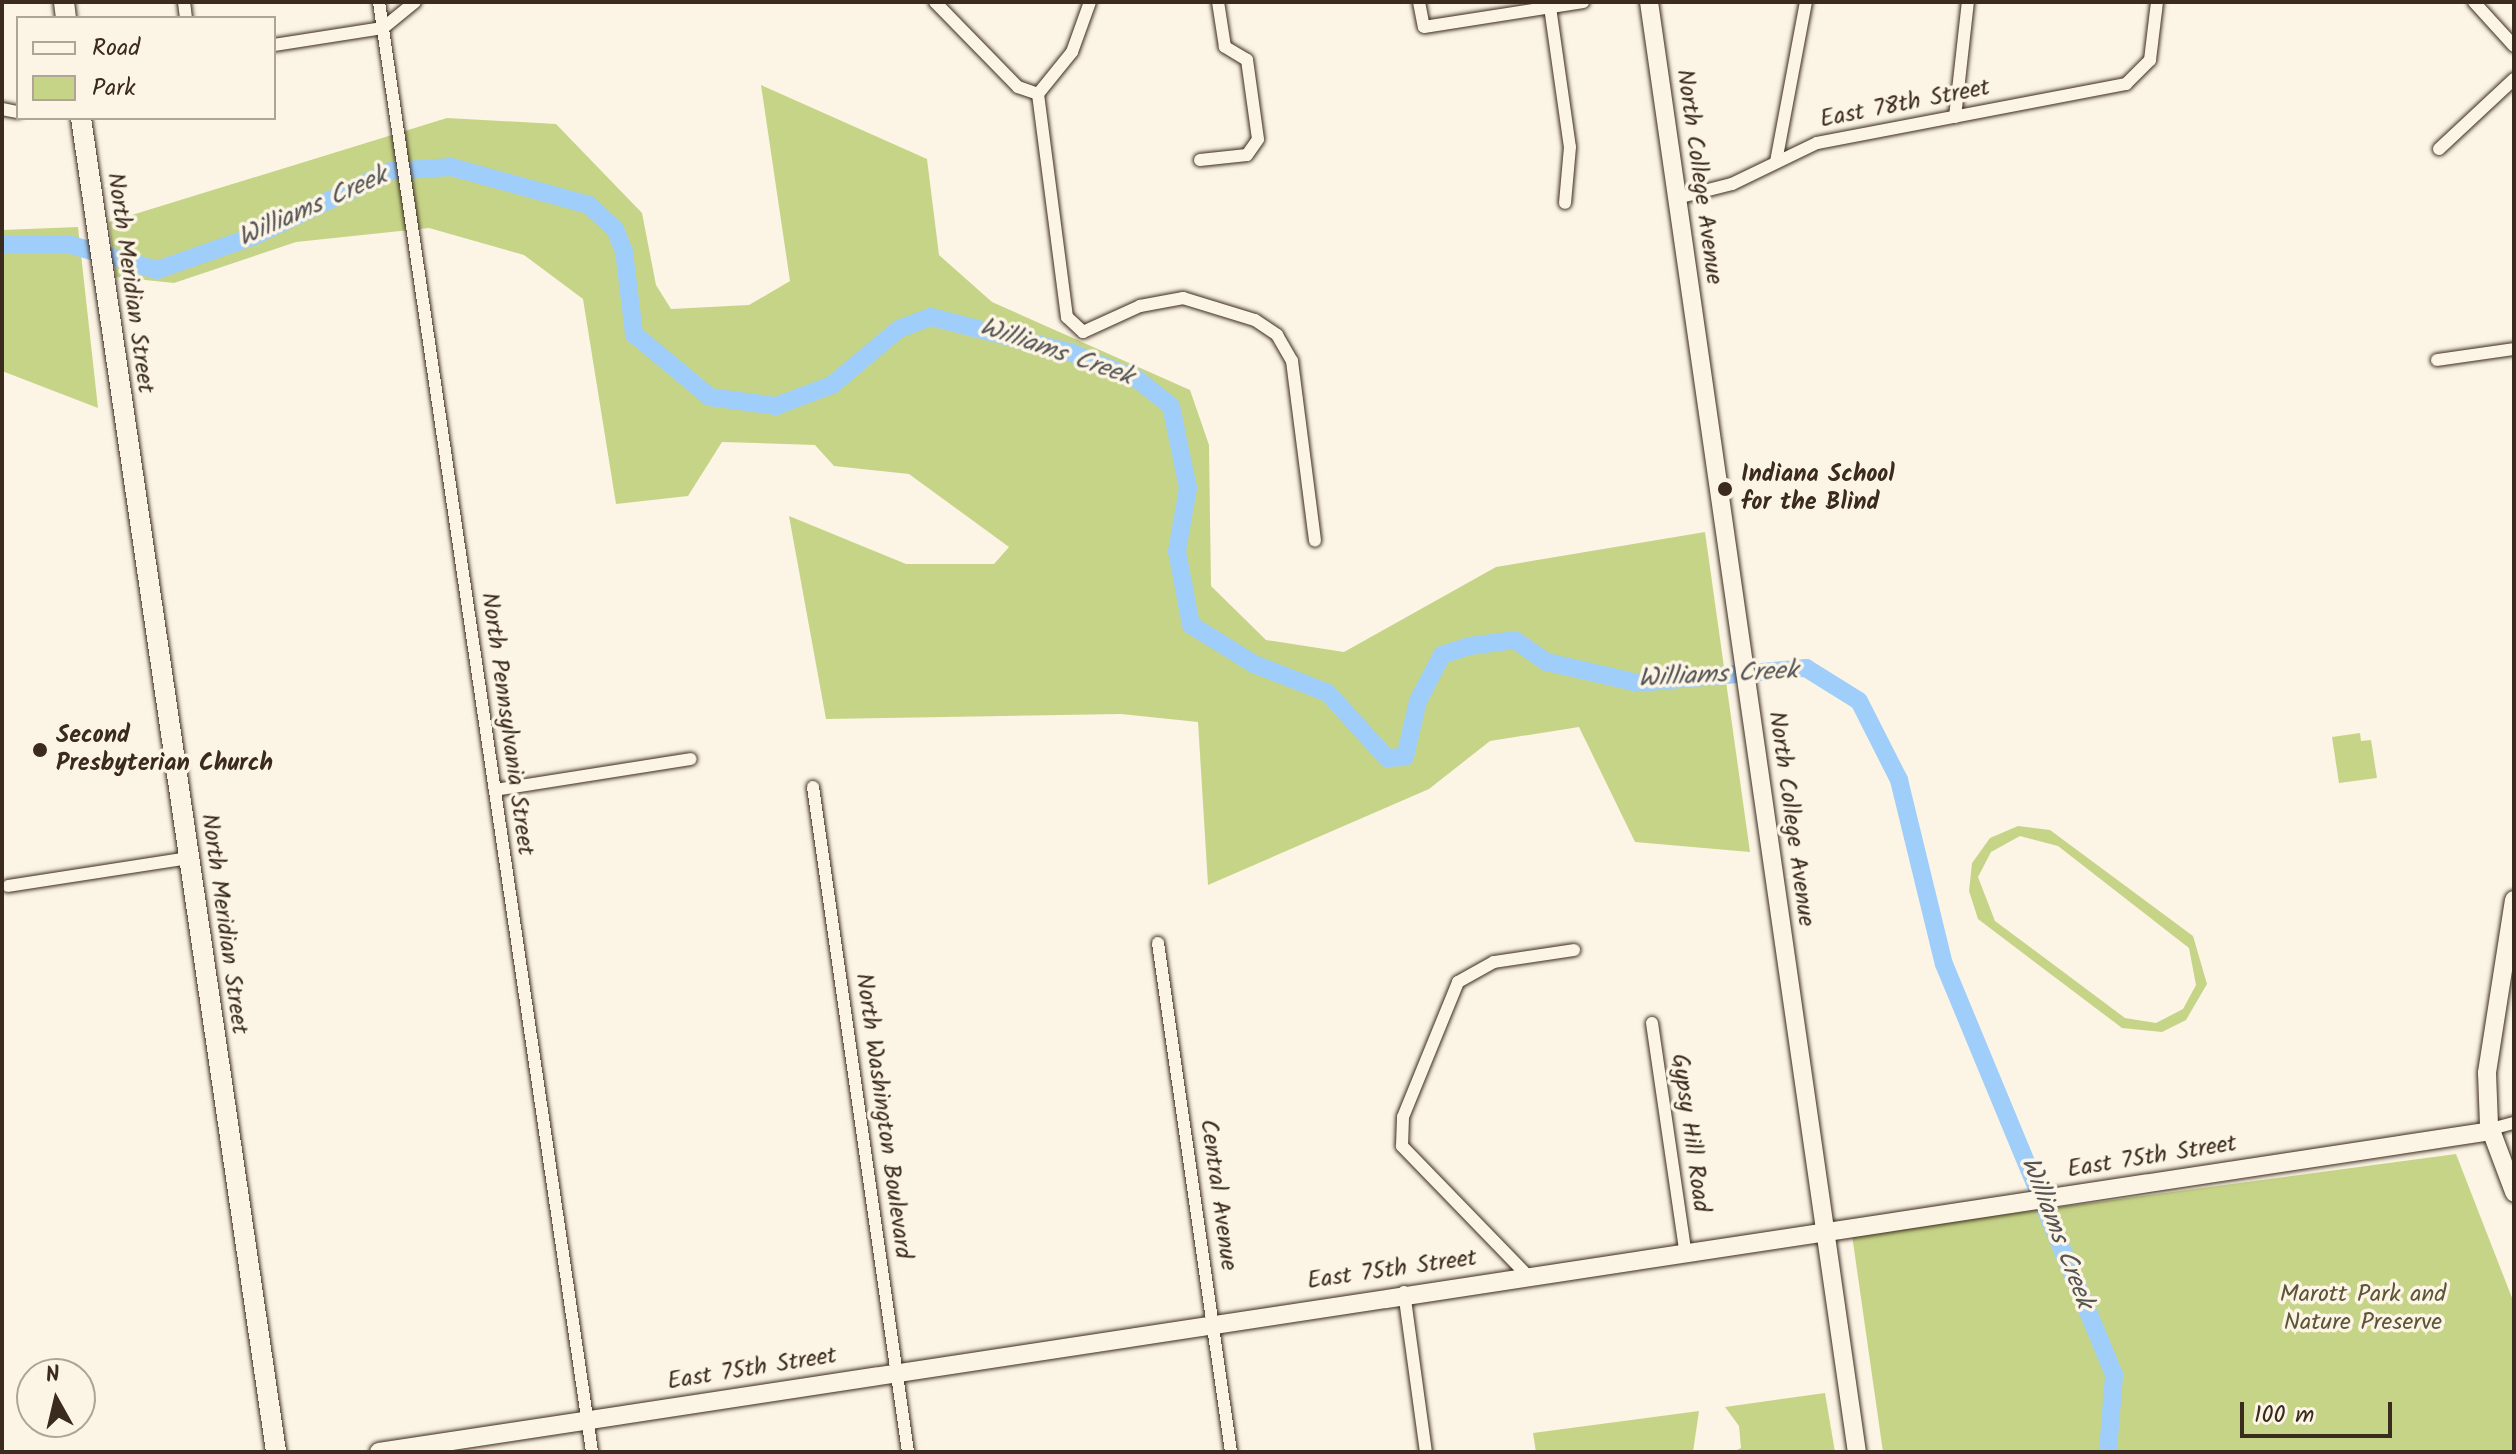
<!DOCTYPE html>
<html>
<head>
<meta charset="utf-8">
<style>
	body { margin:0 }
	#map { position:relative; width:2516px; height:1454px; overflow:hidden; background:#fcf5e5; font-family:Kalam,sans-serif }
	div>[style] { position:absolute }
	.green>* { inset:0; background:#c6d488 }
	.river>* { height:18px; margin:-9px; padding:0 9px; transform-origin:9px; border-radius:9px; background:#9fcefa }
	.roads { filter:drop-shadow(0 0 2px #3b2a1e) drop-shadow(0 0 2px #3b2a1e) }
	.street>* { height:12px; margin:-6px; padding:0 6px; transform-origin:6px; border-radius:6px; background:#fcf5e5 }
	.secondary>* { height:18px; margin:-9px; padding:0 9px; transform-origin:9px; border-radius:9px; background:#fcf5e5 }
	.primary>* { height:20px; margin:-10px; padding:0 10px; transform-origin:10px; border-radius:10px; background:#fcf5e5 }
	.dots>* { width:22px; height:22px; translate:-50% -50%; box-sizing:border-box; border:4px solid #fcf5e5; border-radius:50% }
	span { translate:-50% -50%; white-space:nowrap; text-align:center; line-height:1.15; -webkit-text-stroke:7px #fcf5e5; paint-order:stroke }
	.street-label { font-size:24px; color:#3b2a1e }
	.poi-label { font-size:24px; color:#3b2a1e; font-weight:700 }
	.left { translate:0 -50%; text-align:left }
	.park-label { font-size:24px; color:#5e5438 }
	.water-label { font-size:26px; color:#545355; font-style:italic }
	.frame { position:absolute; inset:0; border:4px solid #3b2a1e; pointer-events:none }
	.legend { position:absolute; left:16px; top:16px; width:260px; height:104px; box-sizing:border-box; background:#fcf5e5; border:2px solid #afa495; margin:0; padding:10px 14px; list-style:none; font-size:24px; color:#3b2a1e }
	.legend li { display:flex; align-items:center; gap:16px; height:40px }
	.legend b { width:40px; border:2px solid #afa495 }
	.north { position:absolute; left:16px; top:1358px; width:80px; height:80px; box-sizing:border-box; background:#fcf5e5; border:2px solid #afa495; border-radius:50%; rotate:352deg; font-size:22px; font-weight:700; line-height:32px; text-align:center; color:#3b2a1e }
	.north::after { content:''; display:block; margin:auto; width:28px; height:36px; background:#3b2a1e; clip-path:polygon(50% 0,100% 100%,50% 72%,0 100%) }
	.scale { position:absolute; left:2240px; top:1402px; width:152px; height:36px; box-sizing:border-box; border:4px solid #3b2a1e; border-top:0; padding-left:10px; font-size:24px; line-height:28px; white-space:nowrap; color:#3b2a1e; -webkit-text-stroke:6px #fcf5e5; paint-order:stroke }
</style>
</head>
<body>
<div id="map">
	<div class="green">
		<i style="clip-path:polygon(761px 85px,927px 159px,939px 255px,992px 302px,1190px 390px,1209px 445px,1211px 586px,1266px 640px,1344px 652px,1496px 567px,1705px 532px,1750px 852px,1635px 842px,1579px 727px,1490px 741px,1429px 789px,1208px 885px,1198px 722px,1121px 714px,826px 719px,789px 516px,906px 564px,994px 564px,1009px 547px,909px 474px,834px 466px,815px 445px,722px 442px,688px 496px,616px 504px,583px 299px,524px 255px,429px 228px,296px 242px,174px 283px,116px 277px,109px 222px,447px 118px,556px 124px,642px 213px,656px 285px,671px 309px,749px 305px,790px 281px)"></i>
		<i style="clip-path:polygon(78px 227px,98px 408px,2px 371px,2px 230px)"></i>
		<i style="clip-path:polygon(2360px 733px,2361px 741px,2371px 740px,2377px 778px,2339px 783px,2332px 737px)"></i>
		<i style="clip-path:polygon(evenodd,2018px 826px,2050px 830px,2193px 936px,2207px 984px,2186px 1020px,2162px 1032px,2122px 1028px,1978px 919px,1969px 891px,1972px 863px,1990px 838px,2018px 826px,2020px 836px,2058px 846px,2189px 948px,2196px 985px,2183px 1009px,2156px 1023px,2125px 1018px,1995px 921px,1978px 877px,1991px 852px,2020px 836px)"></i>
		<i style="clip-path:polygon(2456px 1154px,2514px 1303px,2514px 1452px,1883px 1452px,1852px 1235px)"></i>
		<i style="clip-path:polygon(1825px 1393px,1835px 1452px,1733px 1452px,1741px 1448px,1739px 1426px,1725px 1407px)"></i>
		<i style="clip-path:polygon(1699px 1411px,1693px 1452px,1536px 1452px,1533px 1433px)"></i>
	</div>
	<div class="river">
		<i style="left:2px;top:245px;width:69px"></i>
		<i style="left:71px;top:245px;width:90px;rotate:16.2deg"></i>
		<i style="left:157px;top:270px;width:101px;rotate:-19.2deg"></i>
		<i style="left:252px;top:237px;width:154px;rotate:-25.4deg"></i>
		<i style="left:391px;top:171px;width:60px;rotate:-3.8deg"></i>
		<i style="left:451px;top:167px;width:143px;rotate:15.4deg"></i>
		<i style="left:589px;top:205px;width:35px;rotate:43deg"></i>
		<i style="left:615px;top:229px;width:24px;rotate:68deg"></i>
		<i style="left:624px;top:251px;width:84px;rotate:83.1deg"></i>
		<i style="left:634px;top:334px;width:99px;rotate:39.7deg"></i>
		<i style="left:710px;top:397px;width:67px;rotate:7.8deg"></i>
		<i style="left:776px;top:406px;width:60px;rotate:-20.6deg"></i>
		<i style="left:832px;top:385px;width:87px;rotate:-39.9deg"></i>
		<i style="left:899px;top:329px;width:34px;rotate:-21deg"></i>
		<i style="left:931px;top:317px;width:146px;rotate:14.3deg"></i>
		<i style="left:1072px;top:353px;width:70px;rotate:21.8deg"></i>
		<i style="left:1137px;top:379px;width:43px;rotate:38.5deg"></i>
		<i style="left:1171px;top:406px;width:84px;rotate:78.3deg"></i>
		<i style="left:1188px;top:488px;width:64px;rotate:99.9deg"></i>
		<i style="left:1177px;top:551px;width:75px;rotate:79.3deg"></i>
		<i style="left:1191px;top:625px;width:74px;rotate:31.8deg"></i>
		<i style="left:1254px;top:664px;width:79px;rotate:21.4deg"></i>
		<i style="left:1328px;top:693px;width:88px;rotate:47.8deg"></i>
		<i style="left:1387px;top:758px;width:18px;rotate:-3deg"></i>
		<i style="left:1405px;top:757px;width:57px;rotate:-76.9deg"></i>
		<i style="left:1418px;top:701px;width:52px;rotate:-62.4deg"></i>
		<i style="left:1442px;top:655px;width:29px;rotate:-18deg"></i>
		<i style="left:1470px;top:646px;width:45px;rotate:-7.6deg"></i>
		<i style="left:1515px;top:640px;width:39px;rotate:35deg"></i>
		<i style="left:1547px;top:662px;width:92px;rotate:13.1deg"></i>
		<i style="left:1637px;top:683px;width:170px;rotate:-5.1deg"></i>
		<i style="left:1806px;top:668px;width:62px;rotate:31.9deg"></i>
		<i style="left:1859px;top:701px;width:89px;rotate:63.1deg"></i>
		<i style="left:1899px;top:780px;width:189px;rotate:76.3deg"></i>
		<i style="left:1944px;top:964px;width:445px;rotate:67.5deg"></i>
		<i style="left:2114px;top:1375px;width:77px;rotate:94.5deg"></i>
	</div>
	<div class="roads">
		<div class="street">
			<i style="left:184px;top:2px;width:16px;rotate:83deg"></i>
			<i style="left:379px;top:2px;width:1466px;rotate:81.64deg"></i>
			<i style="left:935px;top:2px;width:119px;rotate:45.7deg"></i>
			<i style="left:1018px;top:87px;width:21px;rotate:19deg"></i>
			<i style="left:1419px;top:2px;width:25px;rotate:79deg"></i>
			<i style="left:1424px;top:27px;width:161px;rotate:-8.9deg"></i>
			<i style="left:2474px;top:2px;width:59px;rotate:47.7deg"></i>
			<i style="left:1550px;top:7px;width:141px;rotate:81.9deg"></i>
			<i style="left:1570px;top:147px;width:56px;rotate:95.1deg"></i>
			<i style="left:274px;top:45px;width:110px;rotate:-8.9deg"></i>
			<i style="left:383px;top:28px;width:41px;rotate:-39.1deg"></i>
			<i style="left:1038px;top:94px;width:225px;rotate:82.6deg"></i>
			<i style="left:1067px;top:317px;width:22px;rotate:43deg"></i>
			<i style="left:1083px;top:332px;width:63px;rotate:-24.5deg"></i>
			<i style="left:1140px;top:306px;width:44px;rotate:-10.5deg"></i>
			<i style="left:1183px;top:298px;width:75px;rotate:17deg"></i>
			<i style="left:1255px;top:320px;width:27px;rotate:34deg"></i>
			<i style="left:1277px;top:335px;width:30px;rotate:60deg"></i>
			<i style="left:1292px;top:361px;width:181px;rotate:82.7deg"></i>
			<i style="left:1038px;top:94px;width:54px;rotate:-51deg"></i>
			<i style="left:1072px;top:52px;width:53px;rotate:-70.2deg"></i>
			<i style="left:2px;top:109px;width:16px;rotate:11deg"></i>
			<i style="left:1955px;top:117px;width:116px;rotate:-83.6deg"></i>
			<i style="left:2439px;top:149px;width:103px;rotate:-43deg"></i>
			<i style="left:1200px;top:160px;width:47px;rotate:-6.1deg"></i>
			<i style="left:1247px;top:155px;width:19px;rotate:-55deg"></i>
			<i style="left:1258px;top:139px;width:80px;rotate:-97.9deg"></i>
			<i style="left:1247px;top:60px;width:26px;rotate:-149deg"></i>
			<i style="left:1225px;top:47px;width:46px;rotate:-98.8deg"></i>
			<i style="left:1776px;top:162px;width:163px;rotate:-79.4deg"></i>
			<i style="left:1677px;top:198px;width:57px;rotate:-14.3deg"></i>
			<i style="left:1732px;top:184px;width:94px;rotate:-25.8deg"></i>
			<i style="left:1817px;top:143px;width:315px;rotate:-10.8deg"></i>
			<i style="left:2126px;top:84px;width:34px;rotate:-45deg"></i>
			<i style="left:2150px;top:60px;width:58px;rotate:-83.1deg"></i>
			<i style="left:2437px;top:360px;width:78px;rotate:-8.1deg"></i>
			<i style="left:813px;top:787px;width:672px;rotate:81.87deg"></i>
			<i style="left:495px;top:790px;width:198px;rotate:-9deg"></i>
			<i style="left:8px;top:886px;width:182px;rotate:-8.8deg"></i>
			<i style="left:1158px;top:943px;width:514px;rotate:81.84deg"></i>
			<i style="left:1652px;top:1023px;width:229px;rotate:81.7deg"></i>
			<i style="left:2491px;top:1129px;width:24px;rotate:-15deg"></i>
			<i style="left:1527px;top:1275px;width:180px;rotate:-134.1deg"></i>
			<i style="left:1402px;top:1146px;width:29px;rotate:-88deg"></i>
			<i style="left:1403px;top:1117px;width:146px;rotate:-67.8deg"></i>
			<i style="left:1458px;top:982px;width:41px;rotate:-29.1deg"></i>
			<i style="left:1494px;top:962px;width:81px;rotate:-8.5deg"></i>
			<i style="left:1404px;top:1292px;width:162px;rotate:82.2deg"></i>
		</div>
		<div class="secondary">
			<i style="left:1649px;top:2px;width:1465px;rotate:81.84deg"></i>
			<i style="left:2514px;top:900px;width:175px;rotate:98.9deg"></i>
			<i style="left:2487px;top:1073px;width:52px;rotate:87.8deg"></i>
			<i style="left:2489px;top:1125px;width:72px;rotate:69.5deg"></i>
			<i style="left:379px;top:1452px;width:2129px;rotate:-8.64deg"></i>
		</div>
		<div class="primary">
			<i style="left:64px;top:2px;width:16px;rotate:83deg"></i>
			<i style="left:81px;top:118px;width:1348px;rotate:81.68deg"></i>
		</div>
	</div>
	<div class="dots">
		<i style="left:1725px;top:489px;background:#3b2a1e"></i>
		<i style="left:40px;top:750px;background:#3b2a1e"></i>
	</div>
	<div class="street-label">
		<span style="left:1905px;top:104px;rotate:-11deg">East 78th Street</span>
		<span style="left:1699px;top:177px;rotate:82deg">North College Avenue</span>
		<span style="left:130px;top:283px;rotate:82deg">North Meridian Street</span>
		<span style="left:507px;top:724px;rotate:82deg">North Pennsylvania Street</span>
		<span style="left:1791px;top:819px;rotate:82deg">North College Avenue</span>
		<span style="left:224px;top:924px;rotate:82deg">North Meridian Street</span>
		<span style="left:883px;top:1116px;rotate:82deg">North Washington Boulevard</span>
		<span style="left:1690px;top:1133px;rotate:82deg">Gypsy Hill Road</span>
		<span style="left:2152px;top:1157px;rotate:-9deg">East 75th Street</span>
		<span style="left:1218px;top:1195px;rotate:82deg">Central Avenue</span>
		<span style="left:1392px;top:1270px;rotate:-8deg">East 75th Street</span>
		<span style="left:752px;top:1369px;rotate:-9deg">East 75th Street</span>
	</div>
	<div class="poi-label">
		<span class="left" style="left:1741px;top:489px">Indiana School<br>for the Blind</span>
		<span class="left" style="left:56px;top:750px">Second<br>Presbyterian Church</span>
	</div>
	<div class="park-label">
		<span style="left:2363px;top:1309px">Marott Park and<br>Nature Preserve</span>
	</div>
	<div class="water-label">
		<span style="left:313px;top:208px;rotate:-24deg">Williams Creek</span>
		<span style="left:1056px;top:353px;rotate:19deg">Williams Creek</span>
		<span style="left:1718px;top:676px;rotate:-3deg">Williams Creek</span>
		<span style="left:2056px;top:1233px;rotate:69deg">Williams Creek</span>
	</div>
	<div class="frame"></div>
	<ul class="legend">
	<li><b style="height:10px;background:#fcf5e5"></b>Road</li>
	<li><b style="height:22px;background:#c6d488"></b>Park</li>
	</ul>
	<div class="north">N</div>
	<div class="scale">100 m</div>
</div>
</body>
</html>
